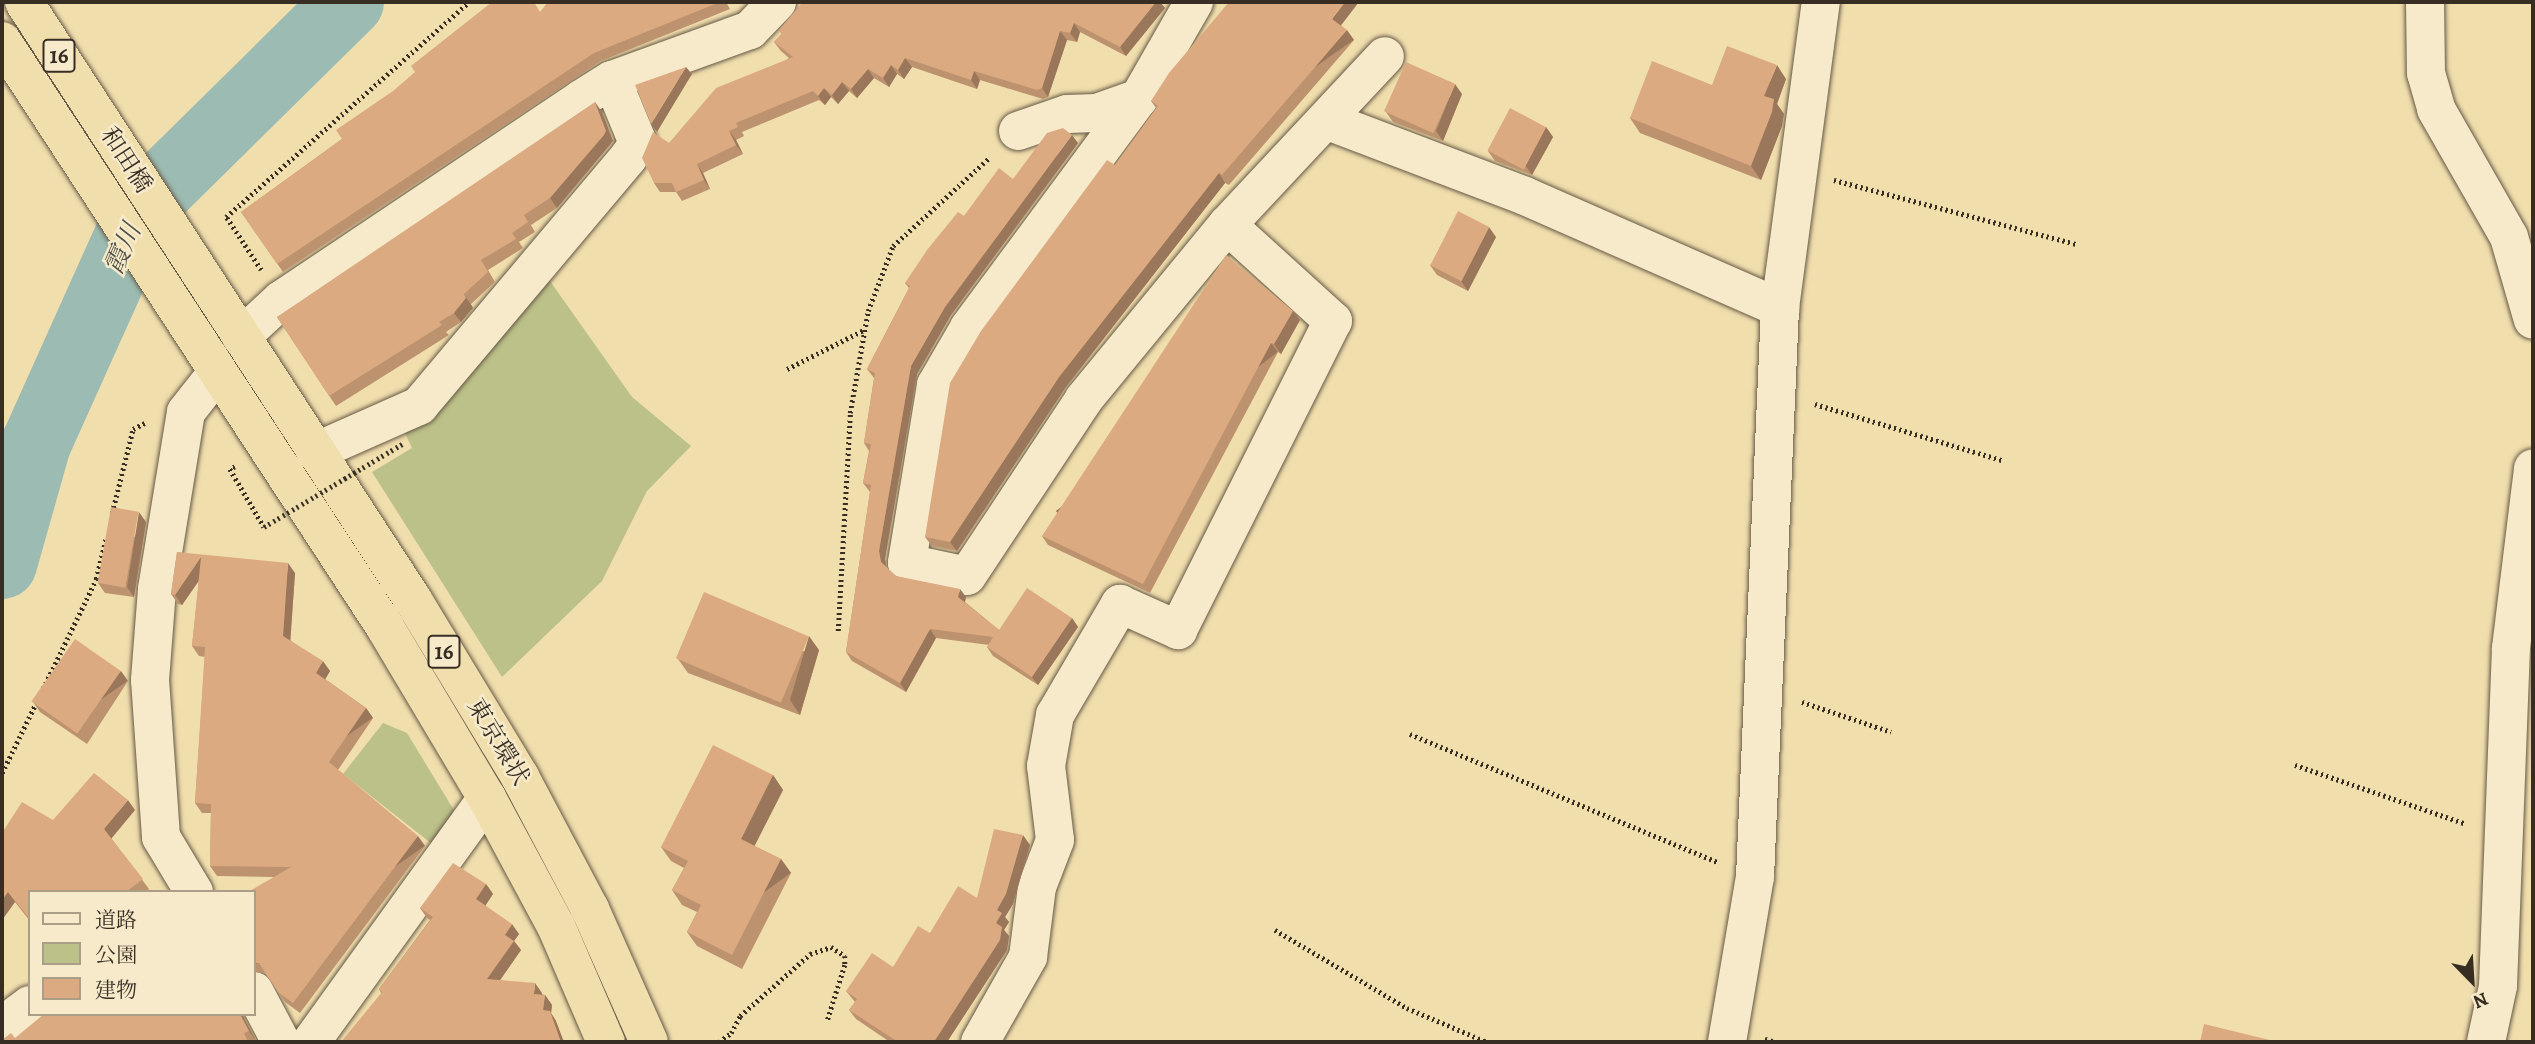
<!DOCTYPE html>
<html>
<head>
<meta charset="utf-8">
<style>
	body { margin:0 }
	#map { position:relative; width:2535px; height:1044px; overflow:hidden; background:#f1dead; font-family:Alegreya,"Noto Serif JP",serif }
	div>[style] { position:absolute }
	.green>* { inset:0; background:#bcc189 }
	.river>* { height:70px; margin:-35px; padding:0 35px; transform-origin:35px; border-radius:35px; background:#9cbbb2 }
	.path>* { height:4.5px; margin-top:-2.25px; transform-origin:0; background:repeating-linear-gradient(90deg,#372d23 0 2px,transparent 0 5.5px) }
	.roads { filter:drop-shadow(0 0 2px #665946) drop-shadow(0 0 2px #665946) }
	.minor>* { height:38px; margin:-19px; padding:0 19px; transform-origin:19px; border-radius:19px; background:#f6eaca }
	.highway>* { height:38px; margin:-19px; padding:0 19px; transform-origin:19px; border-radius:19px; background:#f1dead }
	.path-bridge>* { height:4.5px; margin-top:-2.25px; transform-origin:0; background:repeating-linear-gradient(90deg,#372d23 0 2px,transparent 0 5.5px) }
	.wall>* { inset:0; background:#bd926f }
	.shaded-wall>* { inset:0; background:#9a775a; transform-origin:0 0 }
	.building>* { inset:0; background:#dcaa81; transform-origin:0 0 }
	span { translate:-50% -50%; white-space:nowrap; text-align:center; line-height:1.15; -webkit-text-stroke:5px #f6eaca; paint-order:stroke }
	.shield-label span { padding:2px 5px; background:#f6eaca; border:2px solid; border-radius:5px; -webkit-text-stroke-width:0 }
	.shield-label { font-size:23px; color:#372d23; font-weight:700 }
	.street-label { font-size:24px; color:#372d23 }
	.water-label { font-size:26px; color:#505047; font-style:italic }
	.frame { position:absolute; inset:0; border:4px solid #372d23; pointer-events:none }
	.legend { position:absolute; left:28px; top:890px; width:228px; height:126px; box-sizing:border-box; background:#f6eaca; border:2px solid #aa9e87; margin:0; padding:9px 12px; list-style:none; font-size:21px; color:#372d23 }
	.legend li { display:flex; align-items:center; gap:14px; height:35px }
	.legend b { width:35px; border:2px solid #aa9e87 }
	.north { position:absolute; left:2437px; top:946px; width:70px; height:70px; -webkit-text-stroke:5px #f6eaca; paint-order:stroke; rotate:156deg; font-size:19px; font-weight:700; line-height:28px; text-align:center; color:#372d23 }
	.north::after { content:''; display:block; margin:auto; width:24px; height:32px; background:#372d23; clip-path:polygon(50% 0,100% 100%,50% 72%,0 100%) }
</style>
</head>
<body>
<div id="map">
	<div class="green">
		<i style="clip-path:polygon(545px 274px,632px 397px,691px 446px,647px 491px,602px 581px,502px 677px,372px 472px,412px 448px,401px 425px)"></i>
		<i style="clip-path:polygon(383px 723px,407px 733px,455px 812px,432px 844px,343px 774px)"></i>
	</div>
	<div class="river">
		<i style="left:2px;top:564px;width:125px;rotate:-74.2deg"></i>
		<i style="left:36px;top:444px;width:263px;rotate:-65.8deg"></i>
		<i style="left:144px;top:204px;width:288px;rotate:-44.6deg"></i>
	</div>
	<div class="path">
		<i style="left:1834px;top:180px;width:251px;rotate:14.8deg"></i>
		<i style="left:261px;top:270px;width:64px;rotate:-123.4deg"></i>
		<i style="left:226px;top:217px;width:324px;rotate:-41.5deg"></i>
		<i style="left:787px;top:369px;width:86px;rotate:-26.9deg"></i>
		<i style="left:1815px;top:404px;width:195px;rotate:16.7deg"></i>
		<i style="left:235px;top:467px;width:5px;rotate:158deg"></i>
		<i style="left:230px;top:469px;width:67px;rotate:59.6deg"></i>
		<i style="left:112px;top:513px;width:87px;rotate:-76deg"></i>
		<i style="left:133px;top:429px;width:13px;rotate:-27deg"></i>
		<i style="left:838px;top:631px;width:218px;rotate:-86.8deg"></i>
		<i style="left:850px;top:413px;width:104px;rotate:-80deg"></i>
		<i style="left:868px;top:311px;width:70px;rotate:-69deg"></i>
		<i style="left:893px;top:246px;width:132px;rotate:-42.5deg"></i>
		<i style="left:1802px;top:702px;width:94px;rotate:18.6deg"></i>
		<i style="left:1410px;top:734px;width:334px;rotate:22.6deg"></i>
		<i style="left:2295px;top:765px;width:181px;rotate:19deg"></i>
		<i style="left:2px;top:773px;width:216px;rotate:-64.1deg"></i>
		<i style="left:96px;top:579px;width:42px;rotate:-76.3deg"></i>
		<i style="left:1275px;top:930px;width:153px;rotate:30.6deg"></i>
		<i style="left:1407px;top:1008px;width:87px;rotate:23deg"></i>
		<i style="left:1765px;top:1039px;width:11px;rotate:15deg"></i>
		<i style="left:719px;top:1042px;width:15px;rotate:-37deg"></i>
		<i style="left:731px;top:1033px;width:19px;rotate:-62deg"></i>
		<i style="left:740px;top:1016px;width:94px;rotate:-41.5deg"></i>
		<i style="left:810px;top:954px;width:22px;rotate:-18deg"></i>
		<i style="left:831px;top:947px;width:17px;rotate:33deg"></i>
		<i style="left:845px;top:956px;width:9px;rotate:90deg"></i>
		<i style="left:845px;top:965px;width:60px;rotate:107.5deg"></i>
	</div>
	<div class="roads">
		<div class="minor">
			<i style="left:2425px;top:2px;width:71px;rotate:89.2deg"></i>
			<i style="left:2426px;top:73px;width:37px;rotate:74deg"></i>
			<i style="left:2436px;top:109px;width:147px;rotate:60.3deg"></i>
			<i style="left:2509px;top:237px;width:86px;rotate:73.9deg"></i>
			<i style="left:1139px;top:98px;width:286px;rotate:126.5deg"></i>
			<i style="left:969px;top:328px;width:66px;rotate:120.1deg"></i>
			<i style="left:936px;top:385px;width:180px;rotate:99.3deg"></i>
			<i style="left:907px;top:563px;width:61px;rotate:12.2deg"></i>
			<i style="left:967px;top:576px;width:212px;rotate:-56.5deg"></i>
			<i style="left:1084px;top:399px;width:225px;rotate:-50.6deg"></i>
			<i style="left:1227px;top:225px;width:231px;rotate:-46.9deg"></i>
			<i style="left:1328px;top:121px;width:211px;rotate:20.8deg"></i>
			<i style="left:1525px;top:196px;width:279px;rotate:23.7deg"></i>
			<i style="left:1018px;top:131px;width:52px;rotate:-19.1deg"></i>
			<i style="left:1067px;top:114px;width:30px;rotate:-2deg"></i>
			<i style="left:1097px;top:113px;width:45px;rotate:-19.7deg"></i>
			<i style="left:1139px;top:98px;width:111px;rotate:-60.2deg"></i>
			<i style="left:241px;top:337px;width:54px;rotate:-42.8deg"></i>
			<i style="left:281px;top:300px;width:361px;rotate:-33.8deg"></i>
			<i style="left:581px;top:99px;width:36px;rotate:-32deg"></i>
			<i style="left:612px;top:80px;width:147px;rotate:-19.9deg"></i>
			<i style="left:750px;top:30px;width:39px;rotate:-46deg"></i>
			<i style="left:315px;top:452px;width:114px;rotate:-23.9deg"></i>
			<i style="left:419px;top:406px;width:324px;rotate:-49.9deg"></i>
			<i style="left:628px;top:158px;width:18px;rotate:-56deg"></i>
			<i style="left:638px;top:143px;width:68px;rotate:-112.4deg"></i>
			<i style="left:194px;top:892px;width:64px;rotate:-121deg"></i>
			<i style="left:161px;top:837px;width:157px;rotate:-94deg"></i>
			<i style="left:150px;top:680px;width:91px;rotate:-85.6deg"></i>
			<i style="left:157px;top:589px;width:179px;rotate:-80.7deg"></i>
			<i style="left:186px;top:412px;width:48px;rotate:-51.7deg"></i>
			<i style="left:254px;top:991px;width:58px;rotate:62.1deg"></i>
			<i style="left:2px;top:1026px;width:35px;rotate:-37deg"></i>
			<i style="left:311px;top:1042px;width:301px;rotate:-54.2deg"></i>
			<i style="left:980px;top:1042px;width:98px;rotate:-60.5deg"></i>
			<i style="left:1028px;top:957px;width:71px;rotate:-82.7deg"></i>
			<i style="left:1037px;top:887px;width:50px;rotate:-69deg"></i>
			<i style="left:1055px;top:840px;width:75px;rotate:-96.9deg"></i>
			<i style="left:1046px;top:766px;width:52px;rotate:-80deg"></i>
			<i style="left:1055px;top:715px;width:129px;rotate:-59.6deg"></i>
			<i style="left:1120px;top:604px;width:64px;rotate:24.1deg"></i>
			<i style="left:1178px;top:630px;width:346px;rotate:-63.4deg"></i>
			<i style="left:1333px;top:321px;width:143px;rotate:-137.8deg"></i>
			<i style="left:1727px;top:1042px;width:167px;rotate:-80.4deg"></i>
			<i style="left:1755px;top:877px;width:570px;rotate:-87.48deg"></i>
			<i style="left:1780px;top:308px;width:309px;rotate:-82.4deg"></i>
			<i style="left:2486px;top:1042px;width:57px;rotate:-77.9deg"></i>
			<i style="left:2498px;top:986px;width:338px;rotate:-87.8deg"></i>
			<i style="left:2511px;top:648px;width:181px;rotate:-83deg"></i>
		</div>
		<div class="highway">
			<i style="left:24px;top:2px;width:713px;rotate:56.96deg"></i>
			<i style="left:413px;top:600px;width:207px;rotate:58.8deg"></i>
			<i style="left:520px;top:777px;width:149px;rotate:62.1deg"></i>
			<i style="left:590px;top:909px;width:145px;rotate:66.1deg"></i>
			<i style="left:2px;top:41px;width:700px;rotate:56.83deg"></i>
			<i style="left:385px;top:627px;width:199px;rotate:59.2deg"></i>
			<i style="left:487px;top:798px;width:145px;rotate:61.7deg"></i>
			<i style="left:556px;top:926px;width:126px;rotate:66.7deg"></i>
		</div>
	</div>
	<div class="path-bridge">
		<i style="left:264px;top:527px;width:163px;rotate:-31deg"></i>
	</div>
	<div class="wall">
		<i style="clip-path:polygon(548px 2px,726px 2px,730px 9px,601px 61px,283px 272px,241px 212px,342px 139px,541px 12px)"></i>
		<i style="clip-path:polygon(803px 2px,1160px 2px,1165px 8px,1126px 56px,1080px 32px,1077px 42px,1067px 40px,1048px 97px,1043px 99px,980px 80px,977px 89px,912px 67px,904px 79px,897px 74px,889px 87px,874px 78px,857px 98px,849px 91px,838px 104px,831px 97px,825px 105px,819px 100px,742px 132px,744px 136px,736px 140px,743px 154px,703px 173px,710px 189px,682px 201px,676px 192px,660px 192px,654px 183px,669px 143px,789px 58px,781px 51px,774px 42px,782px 34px,779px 30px)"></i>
		<i style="clip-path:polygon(1341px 25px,1354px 40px,1229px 185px,1225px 183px,1066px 387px,957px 551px,932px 546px,925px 537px,1115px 165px,1156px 108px,1151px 101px)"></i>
		<i style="clip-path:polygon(1786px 79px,1777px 104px,1784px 114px,1782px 126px,1761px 180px,1640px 133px,1630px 118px,1712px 85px)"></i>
		<i style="clip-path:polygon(1462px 94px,1443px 141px,1393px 122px,1386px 112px)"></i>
		<i style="clip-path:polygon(602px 112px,613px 141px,610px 145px,557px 208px,531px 225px,535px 232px,519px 242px,523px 248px,488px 270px,495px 282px,471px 304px,473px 308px,461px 322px,446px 332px,449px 335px,336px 406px,277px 317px)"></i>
		<i style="clip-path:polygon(1546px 127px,1553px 137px,1532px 175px,1495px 161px,1488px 151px)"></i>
		<i style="clip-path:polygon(1078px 143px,951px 315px,917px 374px,885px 559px,886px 567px,896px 576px,966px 597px,965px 602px,999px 630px,1072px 618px,1078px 627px,1038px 685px,993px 656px,987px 647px,989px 645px,936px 638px,906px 692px,852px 661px,846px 652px,870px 492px,863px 483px,869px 451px,864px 443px,874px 378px,867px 369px,909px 288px,905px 283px,964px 216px,1013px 179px)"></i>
		<i style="clip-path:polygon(1496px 237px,1468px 291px,1437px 275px,1430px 265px)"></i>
		<i style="clip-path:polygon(1293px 311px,1300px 320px,1281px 354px,1278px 352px,1150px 593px,1048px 545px,1042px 536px)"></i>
		<i style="clip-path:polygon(146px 522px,134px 597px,105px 593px,98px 583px)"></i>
		<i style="clip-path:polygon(177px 552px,295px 573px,290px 640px,330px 671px,325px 679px,366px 708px,373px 718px,338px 770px,425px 846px,300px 1013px,285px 1002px,265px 973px,254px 972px,254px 892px,274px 877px,217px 876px,210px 866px,211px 813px,202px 813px,195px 803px,205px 657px,199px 656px,192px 646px,199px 581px,182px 605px,178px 604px,171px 594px)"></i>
		<i style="clip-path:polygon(819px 650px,800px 715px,688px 673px,678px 659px)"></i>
		<i style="clip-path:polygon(128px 681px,87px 744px,40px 712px,33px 702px)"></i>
		<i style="clip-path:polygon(773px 775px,783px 790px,754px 846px,781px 859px,791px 873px,742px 969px,697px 946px,687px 932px,697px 912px,682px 905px,672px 890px,684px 868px,671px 861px,661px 847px)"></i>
		<i style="clip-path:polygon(135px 810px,111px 838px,149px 889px,146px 892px,30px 892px,30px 921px,15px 902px,2px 920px,2px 833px,53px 820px)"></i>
		<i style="clip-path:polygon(1030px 845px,1013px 904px,1005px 917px,1009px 922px,1004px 930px,1009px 936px,1007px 950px,947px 1042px,890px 1042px,856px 1019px,849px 1010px,855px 1002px,846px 991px,893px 967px,930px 933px,977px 898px)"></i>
		<i style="clip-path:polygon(486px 884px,493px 894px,485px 906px,519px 934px,514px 941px,521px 950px,500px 980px,545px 995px,552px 1005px,551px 1013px,556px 1021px,381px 993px,379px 989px,430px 920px,427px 918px,420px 908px)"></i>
		<i style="clip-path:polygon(242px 1014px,256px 1041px,253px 1042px,2px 1042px,15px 1038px)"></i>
	</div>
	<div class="shaded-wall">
		<i style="clip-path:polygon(1156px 2px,1160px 2px,1165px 8px,1126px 56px,1120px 47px)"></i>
		<i style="clip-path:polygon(1345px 2px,1359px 2px,1339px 28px,1332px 19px)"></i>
		<i style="clip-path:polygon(1074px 23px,1080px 32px,1077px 42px,1070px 33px)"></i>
		<i style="left:1347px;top:30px;width:12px;height:191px;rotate:55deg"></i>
		<i style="clip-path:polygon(1060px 31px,1067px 40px,1048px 97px,1042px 88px)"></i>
		<i style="clip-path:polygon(905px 58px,912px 67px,904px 79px,898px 70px)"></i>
		<i style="clip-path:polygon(891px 65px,897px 74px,889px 87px,883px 78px)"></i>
		<i style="clip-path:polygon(1777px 65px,1786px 79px,1777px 104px,1784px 114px,1782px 126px,1761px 180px,1751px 166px,1764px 96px)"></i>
		<i style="clip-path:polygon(686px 67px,692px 74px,657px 132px,651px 124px)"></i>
		<i style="clip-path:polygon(868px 69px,874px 78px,857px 98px,851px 89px)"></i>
		<i style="clip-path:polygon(974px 71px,980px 80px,977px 89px,971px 80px)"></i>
		<i style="clip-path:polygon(842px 82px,849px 91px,838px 104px,832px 95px)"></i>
		<i style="clip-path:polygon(1455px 84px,1462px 94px,1443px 141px,1436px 131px)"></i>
		<i style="clip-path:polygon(824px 88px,831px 97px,825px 105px,818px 96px)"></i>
		<i style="clip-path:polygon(595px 102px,602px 112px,613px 141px,557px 208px,550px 198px)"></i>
		<i style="clip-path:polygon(1546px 127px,1553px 137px,1532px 175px,1525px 165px)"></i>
		<i style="clip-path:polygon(729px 131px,736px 140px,743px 154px,736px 145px)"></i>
		<i style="clip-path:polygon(1072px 135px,1078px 143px,951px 315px,917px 374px,885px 559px,887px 571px,881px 562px,879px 551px,911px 366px,945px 307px)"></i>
		<i style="clip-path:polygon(697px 164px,703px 173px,710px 189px,704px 180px)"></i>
		<i style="clip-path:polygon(1219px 173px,1225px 183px,1066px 387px,957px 551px,950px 542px,1059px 377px)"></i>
		<i style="clip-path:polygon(1489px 227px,1496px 237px,1468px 291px,1461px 281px)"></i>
		<i style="clip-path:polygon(464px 294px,473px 308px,461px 322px,454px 313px)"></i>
		<i style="clip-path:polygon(1293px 311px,1300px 320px,1281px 354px,1274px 344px)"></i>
		<i style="left:1271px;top:343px;width:11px;height:273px;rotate:52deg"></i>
		<i style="clip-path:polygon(139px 512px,146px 522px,134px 597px,127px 587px)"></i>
		<i style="clip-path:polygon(201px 557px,208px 567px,182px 605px,175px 595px)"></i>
		<i style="clip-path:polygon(288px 563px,295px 573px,290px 646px,283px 636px)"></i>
		<i style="clip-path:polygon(960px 589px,966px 597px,964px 605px,958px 597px)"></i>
		<i style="clip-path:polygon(1072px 618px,1078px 627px,1038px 685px,1032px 677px)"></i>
		<i style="clip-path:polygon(930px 629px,936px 638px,906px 692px,900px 683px)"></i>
		<i style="clip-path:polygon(809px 636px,819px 650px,800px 715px,790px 700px)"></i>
		<i style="clip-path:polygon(323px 661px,330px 671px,323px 683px,316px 673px)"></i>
		<i style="left:121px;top:671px;width:12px;height:75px;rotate:55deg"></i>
		<i style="left:366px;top:708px;width:12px;height:65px;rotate:55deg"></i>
		<i style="clip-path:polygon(773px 775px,783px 790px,751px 853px,741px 839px)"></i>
		<i style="clip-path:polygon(128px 800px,135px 810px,111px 839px,104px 829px)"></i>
		<i style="clip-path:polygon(1023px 835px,1030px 845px,1013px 904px,1005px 917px,1009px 922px,1004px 930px,1009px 936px,1007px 950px,947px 1042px,934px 1042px,996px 923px,997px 910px)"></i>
		<i style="left:418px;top:836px;width:12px;height:209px;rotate:55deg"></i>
		<i style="left:781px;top:859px;width:17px;height:108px;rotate:54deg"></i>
		<i style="clip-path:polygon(486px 884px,493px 894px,483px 909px,476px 899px)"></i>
		<i style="clip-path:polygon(8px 892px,15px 902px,2px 920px,2px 900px)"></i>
		<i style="clip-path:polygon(512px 924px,519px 934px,514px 941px,521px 950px,494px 989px,487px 979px,505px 935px)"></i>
		<i style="clip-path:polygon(535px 983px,542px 993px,541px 1003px,534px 994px)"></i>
		<i style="clip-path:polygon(545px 995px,552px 1005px,551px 1013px,556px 1021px,564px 1042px,561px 1042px,543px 1010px)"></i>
		<i style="clip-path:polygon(240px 1014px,242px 1014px,256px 1041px,249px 1031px)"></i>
	</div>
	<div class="building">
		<i style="clip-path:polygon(492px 2px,534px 2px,540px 12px,548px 2px,720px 2px,594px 53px,277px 264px,241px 212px,342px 139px,336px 130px,393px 91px,415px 72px,411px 66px)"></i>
		<i style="clip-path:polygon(803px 2px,1156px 2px,1120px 47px,1074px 23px,1070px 33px,1060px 31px,1042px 88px,1037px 90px,974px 71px,971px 80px,905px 58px,898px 70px,891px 65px,883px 78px,868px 69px,851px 89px,842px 82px,832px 95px,824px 88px,818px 96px,813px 91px,736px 123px,738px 127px,729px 131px,736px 145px,697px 164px,704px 180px,676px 192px,672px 183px,654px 183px,642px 158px,653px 132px,669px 143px,716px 88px,793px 57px,774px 42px,782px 33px,779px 30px)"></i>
		<i style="clip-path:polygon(1229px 2px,1345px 2px,1332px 19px,1347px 30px,1222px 175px,1219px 173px,1059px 377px,950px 542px,925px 537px,950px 383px,981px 331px,1107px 160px,1115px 165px,1158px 106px,1151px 101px,1169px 73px)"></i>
		<i style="clip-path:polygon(1727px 46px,1777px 65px,1764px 96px,1774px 99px,1772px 112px,1751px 166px,1630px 118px,1652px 61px,1712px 85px)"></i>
		<i style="left:1406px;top:62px;width:54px;height:54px;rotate:24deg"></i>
		<i style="clip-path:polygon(686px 67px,651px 124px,635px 85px)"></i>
		<i style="clip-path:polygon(595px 102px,606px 131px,604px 135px,550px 198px,524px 215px,528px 222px,512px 233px,516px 239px,481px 260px,488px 272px,464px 294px,466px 298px,454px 313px,439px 322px,442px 325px,329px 396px,277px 317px)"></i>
		<i style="left:1510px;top:108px;width:41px;height:48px;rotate:28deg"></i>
		<i style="clip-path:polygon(1063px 128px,1072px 135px,945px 307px,911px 366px,879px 551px,881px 562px,896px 576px,960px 589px,958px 597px,999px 630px,1027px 588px,1072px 618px,1032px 677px,987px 647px,993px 637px,930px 629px,900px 683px,846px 652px,871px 485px,863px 483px,871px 444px,864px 443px,875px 373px,867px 369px,910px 286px,905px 283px,927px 250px,958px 212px,964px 216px,999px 168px,1013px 179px,1047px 133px)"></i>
		<i style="left:1458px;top:211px;width:35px;height:61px;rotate:27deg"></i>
		<i style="clip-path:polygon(1226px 255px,1293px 311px,1274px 344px,1271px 343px,1143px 584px,1042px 536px)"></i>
		<i style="left:111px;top:507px;width:28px;height:77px;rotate:10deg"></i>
		<i style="clip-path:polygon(177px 552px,288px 563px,283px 636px,323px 661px,316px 673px,366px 708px,329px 762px,418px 836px,293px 1003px,278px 992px,259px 963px,254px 963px,254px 892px,248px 892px,291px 867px,210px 866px,211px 804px,195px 803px,205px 647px,192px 646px,201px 557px,175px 595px,171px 594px)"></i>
		<i style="left:704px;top:592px;width:114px;height:72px;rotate:23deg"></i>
		<i style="left:75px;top:639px;width:56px;height:76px;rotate:35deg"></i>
		<i style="clip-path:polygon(713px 745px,773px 775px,741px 839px,781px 859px,732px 955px,687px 932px,701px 905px,672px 890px,688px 861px,661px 847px)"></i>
		<i style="clip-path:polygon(94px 773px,128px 800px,104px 829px,143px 879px,126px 892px,30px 892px,30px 919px,8px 892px,2px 900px,2px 833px,22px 802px,53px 820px)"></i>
		<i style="clip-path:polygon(994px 829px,1023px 835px,1006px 894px,997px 910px,1002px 913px,996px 923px,1002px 927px,1000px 940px,934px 1042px,898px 1042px,849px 1010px,857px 999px,846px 991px,872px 953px,893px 967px,918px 926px,930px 933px,958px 886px,977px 898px)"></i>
		<i style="clip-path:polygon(453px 863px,486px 884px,476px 899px,512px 924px,505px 935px,514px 941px,487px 979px,535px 983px,534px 994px,545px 995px,543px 1010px,550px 1011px,561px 1042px,341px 1042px,382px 992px,379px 989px,433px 917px,420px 908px)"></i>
		<i style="clip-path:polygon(44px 1014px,240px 1014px,249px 1031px,244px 1033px,248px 1042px,2px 1042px,2px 1040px,11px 1033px,15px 1038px)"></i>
		<i style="clip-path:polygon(2204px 1024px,2278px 1042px,2200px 1042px)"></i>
	</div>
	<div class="shield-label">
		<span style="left:59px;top:56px">16</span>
		<span style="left:444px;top:652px">16</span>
	</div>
	<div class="street-label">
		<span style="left:126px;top:160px;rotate:57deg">和田橋</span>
		<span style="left:498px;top:742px;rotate:59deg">東京環状</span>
	</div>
	<div class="water-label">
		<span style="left:123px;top:249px;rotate:-66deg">霞川</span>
	</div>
	<div class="frame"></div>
	<ul class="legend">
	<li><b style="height:9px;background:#f6eaca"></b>道路</li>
	<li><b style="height:19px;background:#bcc189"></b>公園</li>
	<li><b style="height:19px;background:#dcaa81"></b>建物</li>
	</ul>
	<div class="north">N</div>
</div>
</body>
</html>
